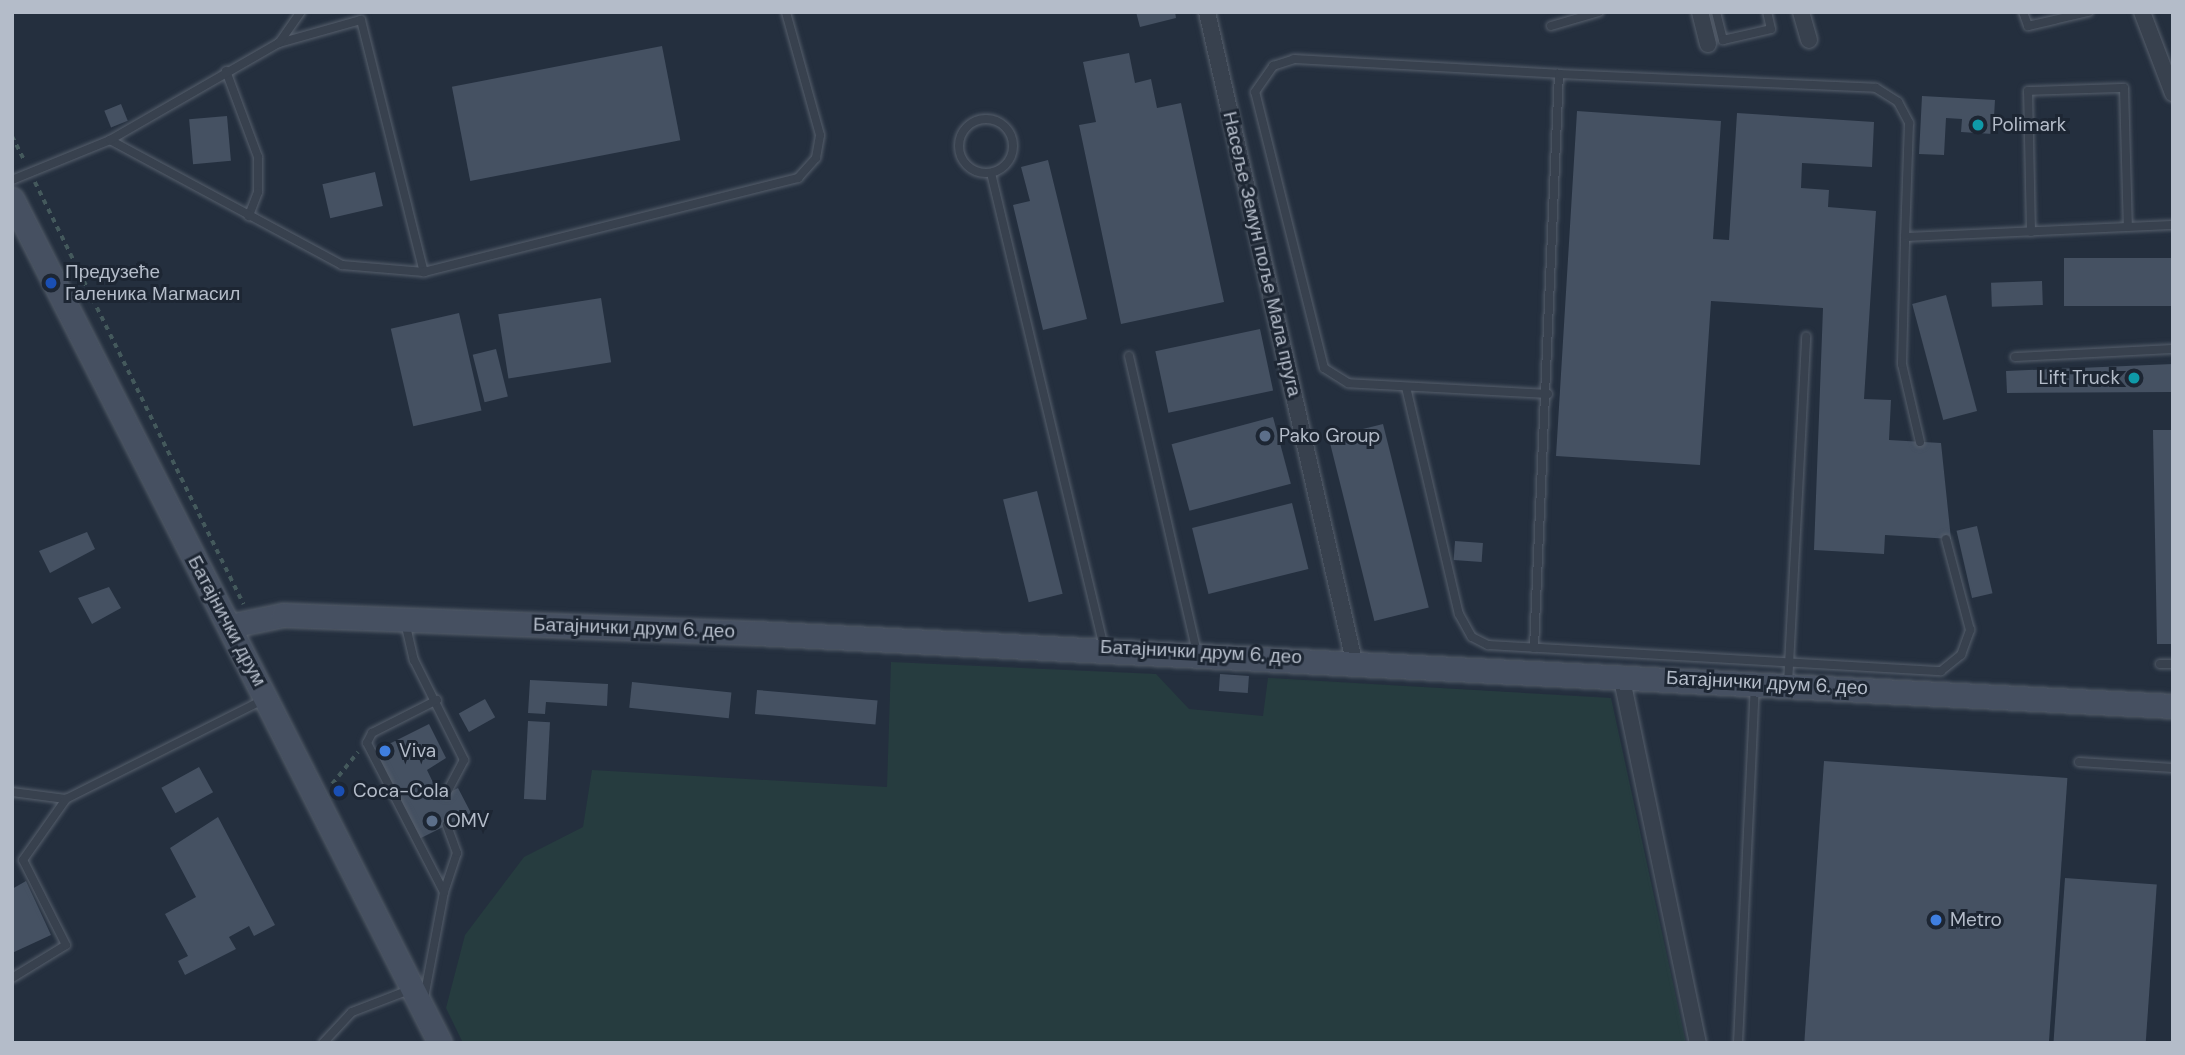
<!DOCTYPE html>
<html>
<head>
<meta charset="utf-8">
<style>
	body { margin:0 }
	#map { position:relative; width:2185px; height:1055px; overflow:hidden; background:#242f3e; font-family:"DM Sans",sans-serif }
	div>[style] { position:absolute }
	.green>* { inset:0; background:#263c3f }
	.building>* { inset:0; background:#455162; transform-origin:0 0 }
	.path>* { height:3.5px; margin-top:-1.75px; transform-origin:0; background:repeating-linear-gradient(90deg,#44595c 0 5px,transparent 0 10px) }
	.roads { filter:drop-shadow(0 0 2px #565f6c) drop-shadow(0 0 2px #565f6c) }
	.lane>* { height:8px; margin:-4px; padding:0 4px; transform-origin:4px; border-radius:4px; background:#38414e }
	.lane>.ring { margin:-4px; padding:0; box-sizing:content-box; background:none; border:8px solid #38414e; border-radius:50% }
	.street>* { height:16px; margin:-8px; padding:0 8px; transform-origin:8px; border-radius:8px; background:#38414e }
	.secondary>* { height:23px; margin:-11.5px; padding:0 11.5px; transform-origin:11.5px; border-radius:11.5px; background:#465061 }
	.dots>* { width:19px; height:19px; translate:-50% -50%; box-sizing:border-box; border:4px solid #1d2633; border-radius:50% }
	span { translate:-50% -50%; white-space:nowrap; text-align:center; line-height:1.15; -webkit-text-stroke:6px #1d2633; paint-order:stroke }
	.poi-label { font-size:19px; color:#b4bcc9 }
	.left { translate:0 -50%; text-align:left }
	.right { translate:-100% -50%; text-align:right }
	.street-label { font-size:19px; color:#b4bcc9 }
	.frame { position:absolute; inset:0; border:14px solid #b4bcc9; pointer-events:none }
</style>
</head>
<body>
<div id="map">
	<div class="green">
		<i style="clip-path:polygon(891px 662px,1156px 674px,1189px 709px,1263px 716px,1268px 678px,1611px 698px,1686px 1043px,463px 1043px,446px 1008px,465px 935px,524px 857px,583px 827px,592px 770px,887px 787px)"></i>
	</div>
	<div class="building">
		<i style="clip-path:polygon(1136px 12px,1175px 12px,1176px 18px,1140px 27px)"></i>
		<i style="left:662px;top:46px;width:96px;height:214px;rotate:79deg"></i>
		<i style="clip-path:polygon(1129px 53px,1135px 83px,1151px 79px,1157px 108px,1181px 103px,1224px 302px,1121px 324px,1079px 125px,1096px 122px,1083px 62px)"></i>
		<i style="clip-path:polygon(1922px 96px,1995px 100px,1993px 134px,1961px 132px,1962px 119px,1946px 118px,1944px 155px,1919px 154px)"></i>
		<i style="left:121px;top:104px;width:18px;height:18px;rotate:68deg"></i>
		<i style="clip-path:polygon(1577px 111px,1721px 121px,1713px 239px,1729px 240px,1737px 113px,1874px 122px,1872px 167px,1802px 163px,1801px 188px,1829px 190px,1828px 207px,1876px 211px,1864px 399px,1891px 400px,1889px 440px,1941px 443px,1951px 539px,1885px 535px,1884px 554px,1814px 550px,1823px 308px,1711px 301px,1700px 465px,1556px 456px)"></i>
		<i style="left:227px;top:116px;width:45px;height:38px;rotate:85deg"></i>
		<i style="clip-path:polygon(1048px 160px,1087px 319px,1043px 330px,1013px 205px,1030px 201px,1021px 167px)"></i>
		<i style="left:375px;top:172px;width:35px;height:54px;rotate:77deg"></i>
		<i style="left:2173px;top:258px;width:48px;height:109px;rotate:90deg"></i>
		<i style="left:2042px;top:281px;width:24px;height:51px;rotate:88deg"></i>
		<i style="left:1946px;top:295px;width:120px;height:35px;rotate:75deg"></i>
		<i style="left:601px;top:298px;width:65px;height:104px;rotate:81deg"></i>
		<i style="left:459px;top:313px;width:100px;height:70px;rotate:77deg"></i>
		<i style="left:1260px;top:329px;width:63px;height:107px;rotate:78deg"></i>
		<i style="left:496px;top:349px;width:49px;height:24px;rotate:76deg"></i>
		<i style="clip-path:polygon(2173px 364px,2173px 392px,2007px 393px,2006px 371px)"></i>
		<i style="left:1273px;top:417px;width:69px;height:105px;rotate:75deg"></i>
		<i style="left:1383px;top:424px;width:189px;height:56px;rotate:76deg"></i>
		<i style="clip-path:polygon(2153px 430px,2173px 430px,2173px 644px,2157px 644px)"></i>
		<i style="left:1037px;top:491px;width:106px;height:35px;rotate:76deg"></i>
		<i style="left:1292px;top:503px;width:68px;height:103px;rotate:76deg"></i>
		<i style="left:1977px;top:526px;width:69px;height:21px;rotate:77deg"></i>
		<i style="clip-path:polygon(87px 532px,95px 549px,50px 573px,39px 551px)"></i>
		<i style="left:1455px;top:541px;width:28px;height:19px;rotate:4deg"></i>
		<i style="clip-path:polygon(109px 587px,121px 608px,92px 624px,78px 598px)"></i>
		<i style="left:1220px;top:674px;width:29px;height:17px;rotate:4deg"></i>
		<i style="clip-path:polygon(530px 680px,608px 684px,607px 706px,546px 702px,545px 714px,528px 713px)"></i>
		<i style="left:632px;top:682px;width:100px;height:26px;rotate:6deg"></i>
		<i style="left:757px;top:690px;width:121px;height:24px;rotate:5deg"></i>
		<i style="left:485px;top:699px;width:21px;height:30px;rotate:61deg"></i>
		<i style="left:528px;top:721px;width:22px;height:78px;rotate:3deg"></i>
		<i style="clip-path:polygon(429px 724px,446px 758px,427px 770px,440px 797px,458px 788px,471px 813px,419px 839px,375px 751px)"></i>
		<i style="left:1824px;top:761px;width:244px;height:283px;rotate:4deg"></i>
		<i style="left:199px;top:767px;width:29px;height:43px;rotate:61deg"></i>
		<i style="clip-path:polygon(218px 817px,275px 925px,254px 936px,249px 926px,229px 937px,236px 949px,185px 975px,178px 961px,188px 956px,165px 914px,196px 897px,170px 848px)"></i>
		<i style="left:2065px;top:878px;width:92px;height:165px;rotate:4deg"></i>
		<i style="clip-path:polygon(26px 881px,51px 935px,12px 953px,12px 889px)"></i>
	</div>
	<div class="path">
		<i style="left:12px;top:136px;width:29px;rotate:63deg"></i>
		<i style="left:35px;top:182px;width:471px;rotate:63.7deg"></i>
		<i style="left:332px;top:784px;width:41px;rotate:-50.9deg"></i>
	</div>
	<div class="roads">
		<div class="lane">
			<i style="left:1716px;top:12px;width:29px;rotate:76deg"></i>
			<i style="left:1723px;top:40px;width:49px;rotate:-12.9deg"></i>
			<i style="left:1771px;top:29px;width:17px;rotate:-103deg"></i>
			<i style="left:2023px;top:12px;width:15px;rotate:70deg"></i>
			<i style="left:2028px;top:26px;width:62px;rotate:-13.1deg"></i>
			<i style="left:1551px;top:26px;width:50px;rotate:-16.3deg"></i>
			<i style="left:279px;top:43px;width:85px;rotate:-15.7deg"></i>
			<i style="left:361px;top:20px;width:260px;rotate:76deg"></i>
			<i style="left:226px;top:71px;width:92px;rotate:69.6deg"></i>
			<i style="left:258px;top:157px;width:35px;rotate:90deg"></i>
			<i style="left:258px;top:192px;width:26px;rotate:111deg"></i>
			<i class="ring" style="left:959px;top:119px;width:46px;height:46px"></i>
			<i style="left:110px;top:140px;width:264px;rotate:28.3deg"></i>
			<i style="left:342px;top:265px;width:82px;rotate:4.9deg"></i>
			<i style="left:424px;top:272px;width:386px;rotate:-14.1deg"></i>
			<i style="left:798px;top:178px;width:27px;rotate:-48deg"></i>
			<i style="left:816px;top:158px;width:23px;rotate:-80deg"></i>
			<i style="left:820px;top:135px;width:128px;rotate:-105.5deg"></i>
			<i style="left:991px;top:173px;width:487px;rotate:76.6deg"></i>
			<i style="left:12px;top:180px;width:106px;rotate:-22.2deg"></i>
			<i style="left:110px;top:140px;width:195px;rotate:-29.9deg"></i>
			<i style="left:279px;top:43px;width:38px;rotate:-55deg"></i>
			<i style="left:2031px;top:232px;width:141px;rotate:-91.2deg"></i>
			<i style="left:2028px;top:91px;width:96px;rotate:-1.8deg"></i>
			<i style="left:2124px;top:88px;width:139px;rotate:88.4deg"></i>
			<i style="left:1129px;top:356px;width:304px;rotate:77.1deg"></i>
			<i style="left:2015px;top:357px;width:158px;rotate:-2.9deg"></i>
			<i style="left:1406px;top:387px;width:233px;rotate:76.9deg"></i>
			<i style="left:1459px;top:614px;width:26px;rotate:61deg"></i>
			<i style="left:1472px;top:637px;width:18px;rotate:27deg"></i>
			<i style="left:1488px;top:645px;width:454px;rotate:3.3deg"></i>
			<i style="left:1941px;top:671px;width:26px;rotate:-39deg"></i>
			<i style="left:1961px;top:655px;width:27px;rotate:-70deg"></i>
			<i style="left:1970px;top:630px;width:94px;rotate:-104.8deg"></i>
			<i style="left:1548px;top:394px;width:200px;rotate:-176.9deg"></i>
			<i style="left:1348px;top:383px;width:28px;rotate:-148deg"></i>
			<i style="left:1324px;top:368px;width:284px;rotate:-104deg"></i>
			<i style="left:1255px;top:92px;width:32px;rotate:-55deg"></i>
			<i style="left:1273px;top:66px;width:22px;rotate:-18deg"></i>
			<i style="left:1294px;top:59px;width:265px;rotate:3.2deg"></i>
			<i style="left:1920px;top:442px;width:80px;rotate:-103deg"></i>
			<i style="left:1902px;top:364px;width:127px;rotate:-88.6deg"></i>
			<i style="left:1905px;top:237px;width:268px;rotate:-2.6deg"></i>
			<i style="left:405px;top:622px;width:39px;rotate:77deg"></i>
			<i style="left:414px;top:660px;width:112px;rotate:63.4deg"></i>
			<i style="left:464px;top:760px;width:38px;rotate:118deg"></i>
			<i style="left:1534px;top:648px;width:575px;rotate:-87.51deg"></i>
			<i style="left:1559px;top:74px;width:317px;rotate:2.5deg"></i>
			<i style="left:1876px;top:88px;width:26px;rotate:32deg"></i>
			<i style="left:1898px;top:102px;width:24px;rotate:62deg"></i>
			<i style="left:1909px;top:123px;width:114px;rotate:92deg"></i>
			<i style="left:2160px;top:664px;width:13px"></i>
			<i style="left:1788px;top:684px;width:348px;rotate:-87deg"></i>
			<i style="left:437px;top:700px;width:73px;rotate:153.1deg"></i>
			<i style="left:372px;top:733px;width:11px;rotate:117deg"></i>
			<i style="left:367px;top:743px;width:168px;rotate:62.7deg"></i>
			<i style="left:2079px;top:762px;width:94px;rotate:3.7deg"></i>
			<i style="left:12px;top:792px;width:54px;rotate:7.4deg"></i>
			<i style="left:12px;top:978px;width:63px;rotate:-31.4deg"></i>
			<i style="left:66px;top:945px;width:95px;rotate:-116.8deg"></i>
			<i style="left:23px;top:860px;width:75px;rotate:-54.8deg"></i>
			<i style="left:66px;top:799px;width:223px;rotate:-26.7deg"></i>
			<i style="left:424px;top:998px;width:108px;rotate:-79.3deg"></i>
			<i style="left:444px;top:892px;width:41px;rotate:-71.6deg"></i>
			<i style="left:457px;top:853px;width:30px;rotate:-110deg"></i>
			<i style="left:323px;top:1043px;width:42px;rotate:-46.9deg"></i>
			<i style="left:352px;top:1012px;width:64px;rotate:-21deg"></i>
			<i style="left:1738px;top:1043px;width:358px;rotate:-87.3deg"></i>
		</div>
		<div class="street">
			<i style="left:1207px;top:12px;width:665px;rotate:77.24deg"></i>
			<i style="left:1700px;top:12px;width:33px;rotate:76deg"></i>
			<i style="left:1801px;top:12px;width:29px;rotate:74deg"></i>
			<i style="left:2142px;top:12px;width:87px;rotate:69.1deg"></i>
			<i style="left:1621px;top:675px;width:376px;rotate:78.2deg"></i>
		</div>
		<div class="secondary">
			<i style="left:12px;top:199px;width:946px;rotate:63.11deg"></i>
			<i style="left:230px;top:626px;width:54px;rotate:-11.7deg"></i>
			<i style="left:283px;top:615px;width:473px;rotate:2.2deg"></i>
			<i style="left:756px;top:633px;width:1419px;rotate:2.95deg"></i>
		</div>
	</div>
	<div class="dots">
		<i style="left:1978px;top:125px;background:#0f9aa8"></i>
		<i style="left:51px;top:283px;background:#1a4fb4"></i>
		<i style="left:2134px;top:378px;background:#0f9aa8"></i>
		<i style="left:1265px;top:436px;background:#5c6f8a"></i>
		<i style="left:385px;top:751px;background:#3f7fe0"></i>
		<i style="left:339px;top:791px;background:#1a4fb4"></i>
		<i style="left:432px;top:821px;background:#5c6f8a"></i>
		<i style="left:1936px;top:920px;background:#3f7fe0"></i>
	</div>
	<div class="poi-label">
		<span class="left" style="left:1992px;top:125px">Polimark</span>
		<span class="left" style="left:65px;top:283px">Предузеће<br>Галеника Магмасил</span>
		<span class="right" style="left:2120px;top:378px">Lift Truck</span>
		<span class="left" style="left:1279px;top:436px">Pako Group</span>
		<span class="left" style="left:399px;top:751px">Viva</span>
		<span class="left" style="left:353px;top:791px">Coca-Cola</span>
		<span class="left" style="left:446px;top:821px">OMV</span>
		<span class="left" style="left:1950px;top:920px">Metro</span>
	</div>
	<div class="street-label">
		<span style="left:1262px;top:254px;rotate:77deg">Насеље Земун поље Мала пруга</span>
		<span style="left:227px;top:621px;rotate:62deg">Батајнички друм</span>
		<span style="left:634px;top:628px;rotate:2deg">Батајнички друм 6. део</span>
		<span style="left:1201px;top:652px;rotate:3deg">Батајнички друм 6. део</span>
		<span style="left:1767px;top:683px;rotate:3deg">Батајнички друм 6. део</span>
	</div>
	<div class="frame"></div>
</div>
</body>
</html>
